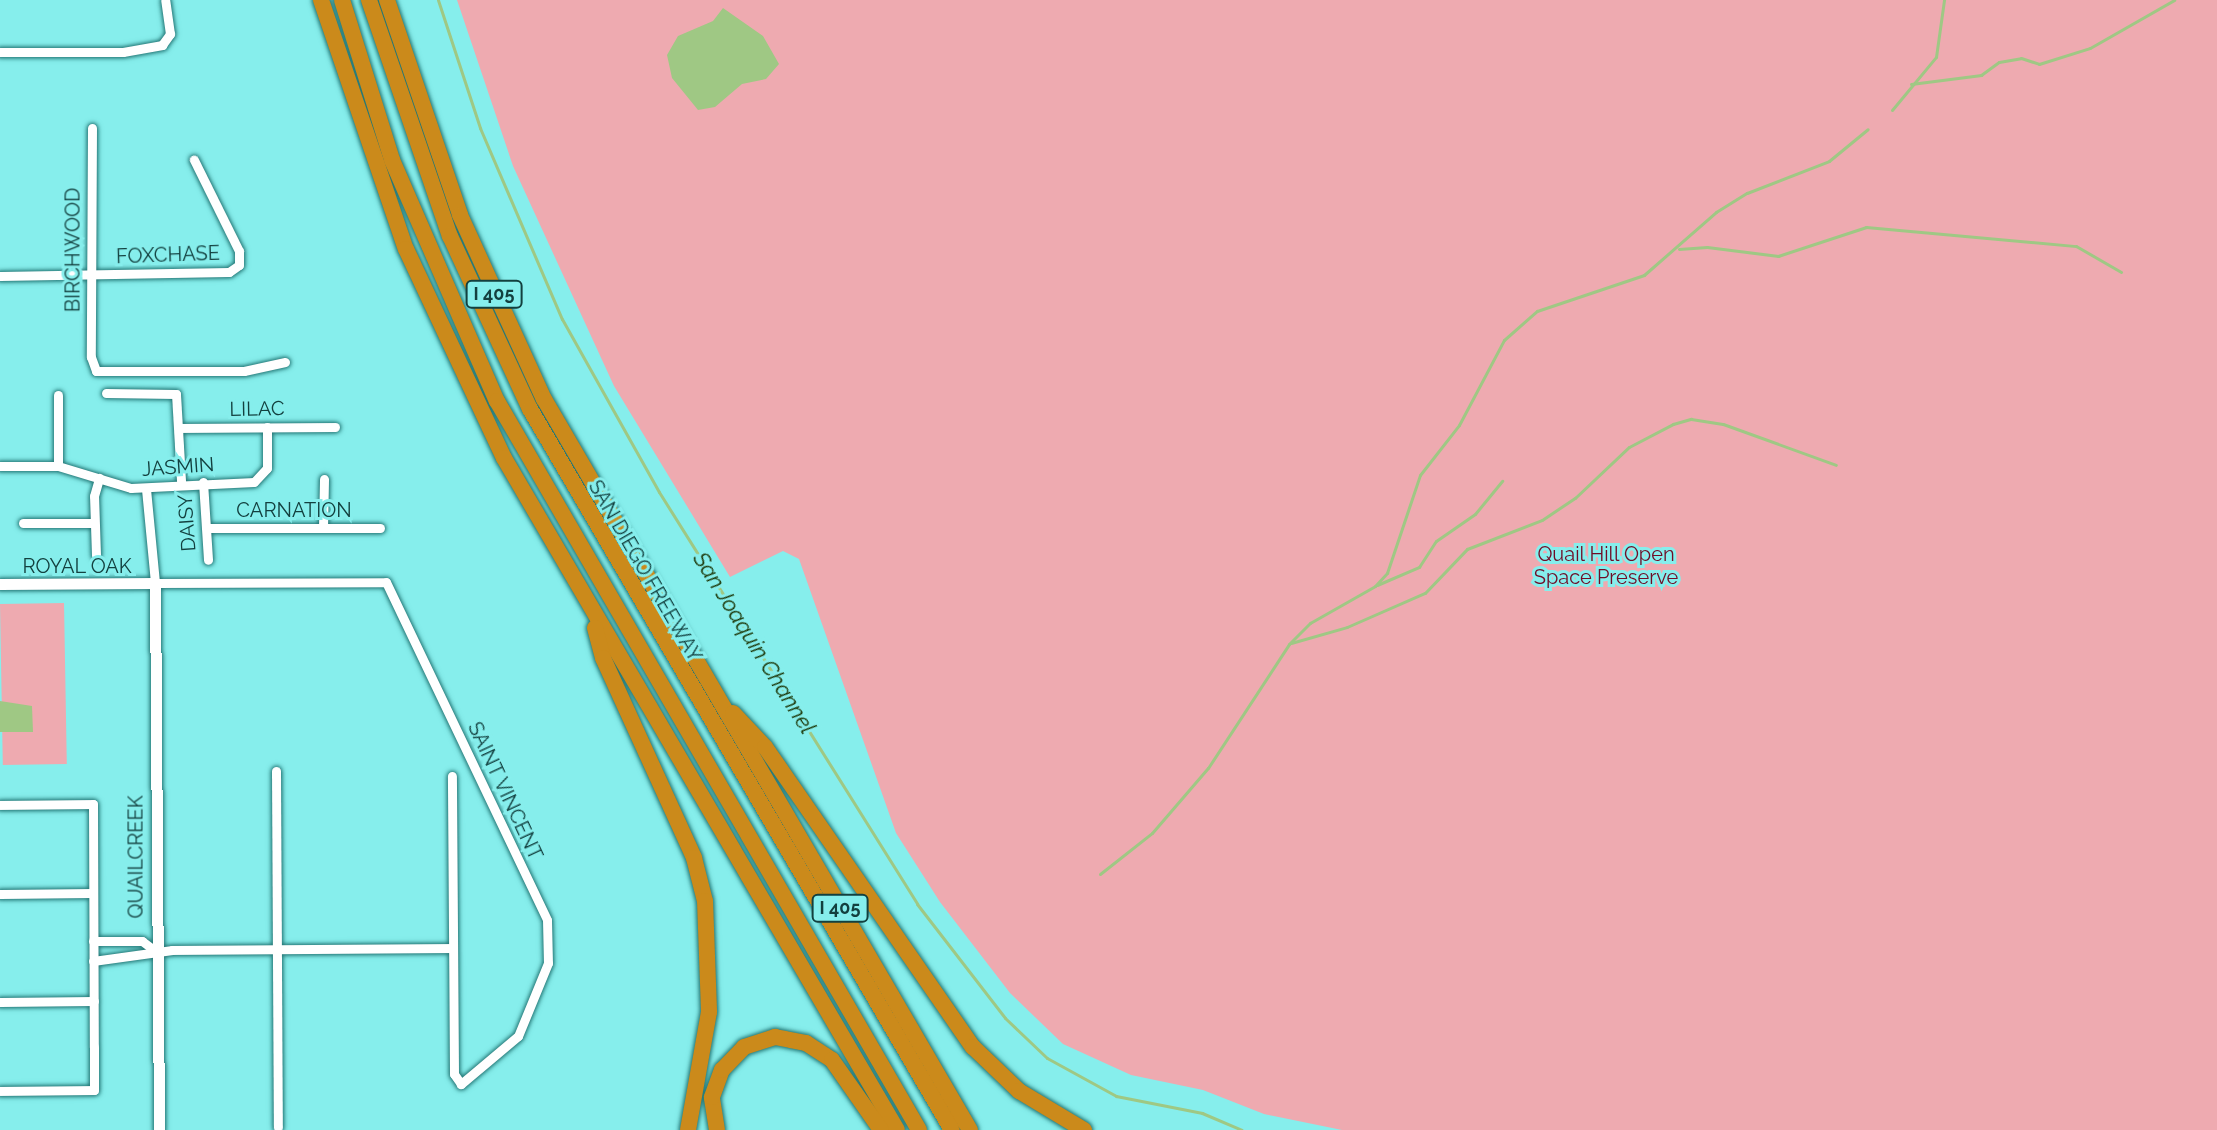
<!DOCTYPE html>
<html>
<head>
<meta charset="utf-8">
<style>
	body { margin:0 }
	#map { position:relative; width:2217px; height:1130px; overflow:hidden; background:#86eeec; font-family:Raleway,sans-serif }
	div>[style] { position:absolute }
	.green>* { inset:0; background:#eeaab0; transform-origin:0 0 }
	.water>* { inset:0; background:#9fc884 }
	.stream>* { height:3px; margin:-1.5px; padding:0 1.5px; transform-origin:1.5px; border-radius:1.5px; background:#9fc884 }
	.roads { filter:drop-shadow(0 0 2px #247776) drop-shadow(0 0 2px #247776) }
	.minor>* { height:9px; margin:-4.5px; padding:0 4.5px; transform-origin:4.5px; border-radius:4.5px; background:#fff }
	.tertiary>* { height:11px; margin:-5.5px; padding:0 5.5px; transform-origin:5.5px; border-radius:5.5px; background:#fff }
	.motorway>* { height:16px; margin:-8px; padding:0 8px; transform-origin:8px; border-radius:8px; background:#cb8a1b }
	span { translate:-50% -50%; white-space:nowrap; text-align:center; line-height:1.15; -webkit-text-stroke:6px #86eeec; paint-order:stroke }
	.shield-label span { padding:2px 6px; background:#86eeec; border:2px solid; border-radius:6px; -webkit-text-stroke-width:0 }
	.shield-label { font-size:18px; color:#13403f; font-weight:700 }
	.street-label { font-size:20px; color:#13403f }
	.park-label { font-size:20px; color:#700c26 }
	.water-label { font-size:22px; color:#193202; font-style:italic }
</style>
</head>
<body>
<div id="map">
	<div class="green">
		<i style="clip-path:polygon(457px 0,2217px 0,2217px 1130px,1342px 1130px,1264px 1114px,1203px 1090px,1131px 1075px,1063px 1044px,1010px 993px,940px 902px,896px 833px,799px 559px,783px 551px,730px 577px,614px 386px,513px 166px)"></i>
		<i style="left:64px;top:603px;width:161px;height:64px;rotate:89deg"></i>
	</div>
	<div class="water">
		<i style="clip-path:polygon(723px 8px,763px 36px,779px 64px,766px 79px,742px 84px,715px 107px,698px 110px,672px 78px,667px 55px,678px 36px,713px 21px)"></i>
		<i style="clip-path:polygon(0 701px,32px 706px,33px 732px,0 732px)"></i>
	</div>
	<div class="stream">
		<i style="left:438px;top:0;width:135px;rotate:71.8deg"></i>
		<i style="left:480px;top:128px;width:208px;rotate:66.8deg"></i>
		<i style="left:562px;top:319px;width:198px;rotate:60.7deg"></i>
		<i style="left:659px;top:492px;width:486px;rotate:57.9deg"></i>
		<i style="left:917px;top:904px;width:144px;rotate:52.3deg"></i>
		<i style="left:1005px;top:1018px;width:58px;rotate:43.6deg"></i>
		<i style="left:1047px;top:1058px;width:79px;rotate:28.8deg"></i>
		<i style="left:1116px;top:1096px;width:88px;rotate:11.2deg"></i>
		<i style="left:1202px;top:1113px;width:43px;rotate:23deg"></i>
		<i style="left:1911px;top:84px;width:71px;rotate:-7.3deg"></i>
		<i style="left:1981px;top:75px;width:22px;rotate:-36deg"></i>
		<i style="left:1999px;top:62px;width:22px;rotate:-10deg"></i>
		<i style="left:2021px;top:58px;width:19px;rotate:18deg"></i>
		<i style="left:2039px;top:64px;width:53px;rotate:-17.4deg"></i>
		<i style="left:2090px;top:48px;width:97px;rotate:-29.7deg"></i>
		<i style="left:1892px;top:110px;width:69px;rotate:-50.3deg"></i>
		<i style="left:1936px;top:57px;width:58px;rotate:-82deg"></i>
		<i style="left:1679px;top:249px;width:28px;rotate:-4deg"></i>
		<i style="left:1707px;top:247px;width:72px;rotate:7.2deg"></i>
		<i style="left:1778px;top:256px;width:93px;rotate:-18.2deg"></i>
		<i style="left:1866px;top:227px;width:211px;rotate:5.2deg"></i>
		<i style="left:2076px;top:246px;width:52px;rotate:30deg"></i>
		<i style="left:1377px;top:585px;width:46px;rotate:-23.2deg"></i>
		<i style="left:1419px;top:567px;width:31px;rotate:-57deg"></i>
		<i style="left:1436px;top:541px;width:47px;rotate:-34.7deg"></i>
		<i style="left:1475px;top:514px;width:43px;rotate:-50.7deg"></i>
		<i style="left:1291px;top:643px;width:58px;rotate:-15.9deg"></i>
		<i style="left:1347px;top:627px;width:85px;rotate:-23.6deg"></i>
		<i style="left:1425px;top:593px;width:61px;rotate:-46.3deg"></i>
		<i style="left:1467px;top:549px;width:80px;rotate:-21.1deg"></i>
		<i style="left:1542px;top:520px;width:40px;rotate:-34deg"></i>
		<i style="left:1575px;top:498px;width:74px;rotate:-43.4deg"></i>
		<i style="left:1629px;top:447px;width:50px;rotate:-27.6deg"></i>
		<i style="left:1673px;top:424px;width:19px;rotate:-16deg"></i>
		<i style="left:1691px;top:419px;width:32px;rotate:9deg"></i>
		<i style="left:1723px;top:424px;width:120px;rotate:19.9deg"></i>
		<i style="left:1100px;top:874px;width:66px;rotate:-38.3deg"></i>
		<i style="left:1152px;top:833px;width:86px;rotate:-49.3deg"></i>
		<i style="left:1208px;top:768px;width:148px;rotate:-56.8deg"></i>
		<i style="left:1289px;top:644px;width:30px;rotate:-45deg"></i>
		<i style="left:1310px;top:623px;width:75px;rotate:-29.6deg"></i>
		<i style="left:1375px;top:586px;width:18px;rotate:-47deg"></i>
		<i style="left:1387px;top:573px;width:103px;rotate:-71.4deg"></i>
		<i style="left:1420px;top:475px;width:63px;rotate:-52deg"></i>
		<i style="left:1459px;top:425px;width:96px;rotate:-62.1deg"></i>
		<i style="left:1504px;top:340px;width:44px;rotate:-41.3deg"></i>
		<i style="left:1537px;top:311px;width:113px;rotate:-18.6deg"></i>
		<i style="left:1644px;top:275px;width:96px;rotate:-41.2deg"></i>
		<i style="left:1716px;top:212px;width:36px;rotate:-32deg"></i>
		<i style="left:1747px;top:193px;width:88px;rotate:-21.3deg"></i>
		<i style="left:1829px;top:161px;width:50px;rotate:-39.4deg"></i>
	</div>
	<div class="roads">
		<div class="minor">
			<i style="left:0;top:52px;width:123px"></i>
			<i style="left:123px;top:52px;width:40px;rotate:-10deg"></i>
			<i style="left:162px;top:45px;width:14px;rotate:-54deg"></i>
			<i style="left:170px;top:34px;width:34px;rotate:-98deg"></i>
			<i style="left:92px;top:128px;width:229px;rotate:90.3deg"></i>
			<i style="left:91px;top:357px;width:15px;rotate:70deg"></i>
			<i style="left:96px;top:371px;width:148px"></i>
			<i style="left:244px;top:371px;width:42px;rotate:-12.4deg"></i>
			<i style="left:0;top:276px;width:229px;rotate:-1deg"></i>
			<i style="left:229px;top:272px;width:12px;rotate:-35deg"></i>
			<i style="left:239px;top:265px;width:14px;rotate:-90deg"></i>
			<i style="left:239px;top:251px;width:102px;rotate:-116.3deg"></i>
			<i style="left:106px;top:393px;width:70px;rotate:0.8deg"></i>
			<i style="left:176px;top:394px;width:88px;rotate:86.7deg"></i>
			<i style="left:58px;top:395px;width:71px;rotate:90deg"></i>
			<i style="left:179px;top:428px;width:156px;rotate:-0.4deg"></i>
			<i style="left:0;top:466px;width:58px"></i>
			<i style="left:58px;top:466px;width:76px;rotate:16.8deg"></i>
			<i style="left:131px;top:488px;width:123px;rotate:-2.8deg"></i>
			<i style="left:254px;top:482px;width:19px;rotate:-47deg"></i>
			<i style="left:267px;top:468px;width:41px;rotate:-90deg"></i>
			<i style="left:203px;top:482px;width:78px;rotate:86.3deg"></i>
			<i style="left:146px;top:489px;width:94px;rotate:84.5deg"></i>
			<i style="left:155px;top:583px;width:231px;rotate:-0.2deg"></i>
			<i style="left:386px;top:582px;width:374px;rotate:64.5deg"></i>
			<i style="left:547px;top:920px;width:43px;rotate:88.7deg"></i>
			<i style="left:548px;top:963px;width:79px;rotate:112.3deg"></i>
			<i style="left:518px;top:1036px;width:75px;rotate:139.9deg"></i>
			<i style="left:461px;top:1084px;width:12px;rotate:-125deg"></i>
			<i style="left:454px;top:1074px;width:298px;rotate:-90.4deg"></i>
			<i style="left:23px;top:523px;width:71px"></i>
			<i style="left:209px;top:528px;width:171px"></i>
			<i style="left:323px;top:528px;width:49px;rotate:-88.8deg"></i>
			<i style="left:96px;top:555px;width:59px;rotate:-91.9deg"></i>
			<i style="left:94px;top:496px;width:19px;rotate:-74deg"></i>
			<i style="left:276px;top:771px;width:356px;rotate:89.7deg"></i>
			<i style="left:0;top:805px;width:93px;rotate:-0.6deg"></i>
			<i style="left:93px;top:804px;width:243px;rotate:89.8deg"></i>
			<i style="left:94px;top:1047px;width:43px;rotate:90deg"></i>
			<i style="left:94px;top:1090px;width:94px;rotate:179.4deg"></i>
			<i style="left:0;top:894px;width:93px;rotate:-0.6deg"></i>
			<i style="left:93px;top:941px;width:49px"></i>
			<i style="left:142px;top:941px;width:15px;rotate:37deg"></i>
			<i style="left:93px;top:961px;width:80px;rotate:-7.9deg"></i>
			<i style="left:172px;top:950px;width:280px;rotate:-0.4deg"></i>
			<i style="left:0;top:1002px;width:94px;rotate:-0.6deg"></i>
		</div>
		<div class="tertiary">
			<i style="left:0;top:584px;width:155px;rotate:-0.4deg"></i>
			<i style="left:155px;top:583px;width:547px;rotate:89.58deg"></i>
		</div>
		<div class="motorway">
			<i style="left:321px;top:0;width:263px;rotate:71.2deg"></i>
			<i style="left:406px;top:249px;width:231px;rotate:64.9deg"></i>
			<i style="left:504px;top:458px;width:778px;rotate:59.68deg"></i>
			<i style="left:342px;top:0;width:168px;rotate:72.6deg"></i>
			<i style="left:392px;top:160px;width:263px;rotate:66.5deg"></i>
			<i style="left:497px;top:401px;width:842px;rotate:59.93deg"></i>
			<i style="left:369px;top:0;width:250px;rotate:71.1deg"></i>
			<i style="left:450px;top:236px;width:191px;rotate:65.2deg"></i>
			<i style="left:530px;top:409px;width:835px;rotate:59.66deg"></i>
			<i style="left:387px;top:0;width:227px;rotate:71.2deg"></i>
			<i style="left:460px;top:215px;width:202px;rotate:65.5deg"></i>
			<i style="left:544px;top:399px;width:846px;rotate:59.77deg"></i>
			<i style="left:595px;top:628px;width:31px;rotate:75deg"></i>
			<i style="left:603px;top:658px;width:220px;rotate:65.5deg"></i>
			<i style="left:694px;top:858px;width:44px;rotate:75.7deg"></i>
			<i style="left:705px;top:901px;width:111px;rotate:87.9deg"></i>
			<i style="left:709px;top:1012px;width:120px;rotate:100.1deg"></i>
			<i style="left:733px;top:713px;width:47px;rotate:46.7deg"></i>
			<i style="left:765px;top:747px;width:365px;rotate:55.3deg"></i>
			<i style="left:973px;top:1047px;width:64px;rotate:43.7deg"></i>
			<i style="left:1019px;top:1091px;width:76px;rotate:31deg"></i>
			<i style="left:717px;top:1130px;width:33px;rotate:-99deg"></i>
			<i style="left:712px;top:1097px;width:29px;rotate:-70deg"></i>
			<i style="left:722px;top:1070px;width:32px;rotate:-46deg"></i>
			<i style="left:744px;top:1047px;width:33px;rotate:-18deg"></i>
			<i style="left:775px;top:1037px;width:32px;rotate:11deg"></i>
			<i style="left:806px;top:1043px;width:31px;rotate:33deg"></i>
			<i style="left:832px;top:1060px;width:85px;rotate:55deg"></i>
		</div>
	</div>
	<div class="shield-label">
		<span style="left:494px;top:294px">I 405</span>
		<span style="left:840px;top:908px">I 405</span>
	</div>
	<div class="street-label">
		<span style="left:73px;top:250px;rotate:-90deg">BIRCHWOOD</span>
		<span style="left:168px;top:255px;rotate:-2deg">FOXCHASE</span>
		<span style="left:257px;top:409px;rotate:-1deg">LILAC</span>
		<span style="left:178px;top:467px;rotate:-4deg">JASMIN</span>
		<span style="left:294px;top:510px">CARNATION</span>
		<span style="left:187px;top:523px;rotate:-94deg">DAISY</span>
		<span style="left:77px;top:566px">ROYAL OAK</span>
		<span style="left:645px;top:571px;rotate:60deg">SAN DIEGO FREEWAY</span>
		<span style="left:505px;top:791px;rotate:65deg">SAINT VINCENT</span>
		<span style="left:136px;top:857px;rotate:-90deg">QUAILCREEK</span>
	</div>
	<div class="park-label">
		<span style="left:1606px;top:566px">Quail Hill Open<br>Space Preserve</span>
	</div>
	<div class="water-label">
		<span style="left:754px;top:643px;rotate:58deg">San Joaquin Channel</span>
	</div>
</div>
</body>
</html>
